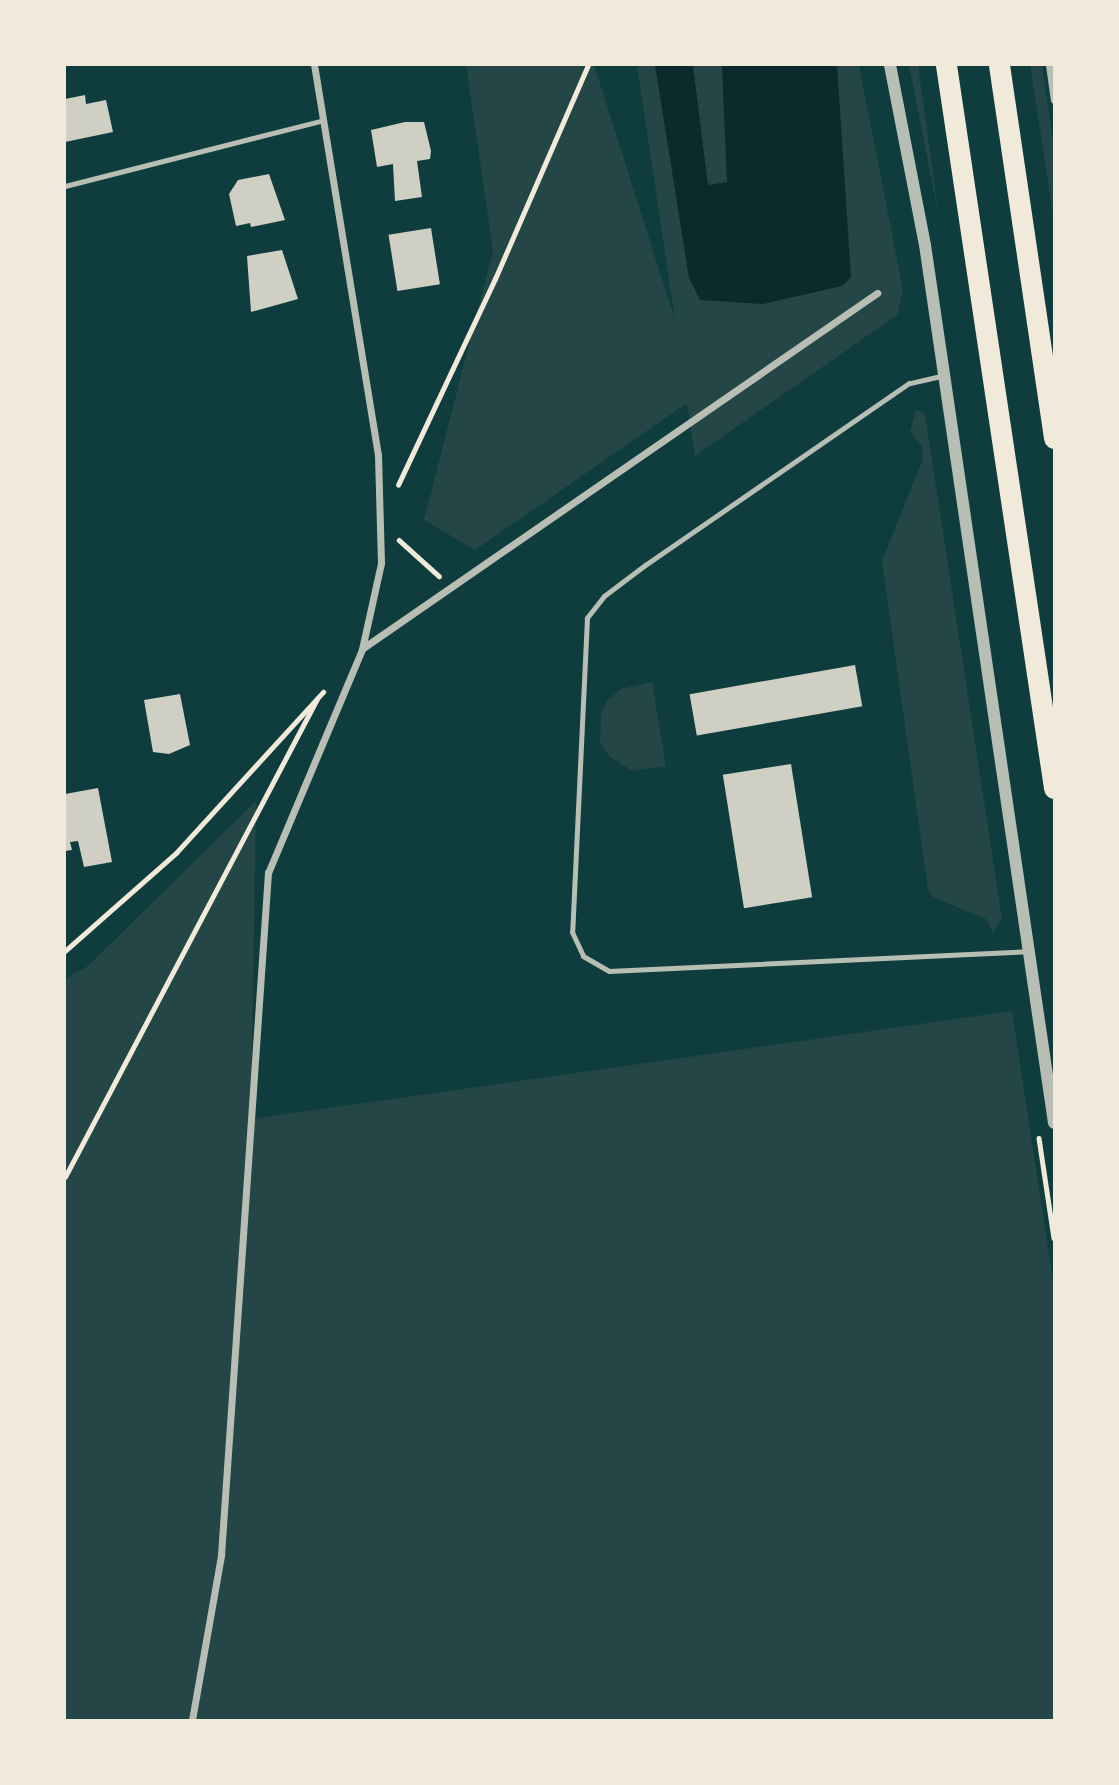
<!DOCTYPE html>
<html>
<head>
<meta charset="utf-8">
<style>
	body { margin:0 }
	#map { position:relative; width:1119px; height:1785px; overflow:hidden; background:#0f3d3e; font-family:"Work Sans",sans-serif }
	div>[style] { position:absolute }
	.green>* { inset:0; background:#244646 }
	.water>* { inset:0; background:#0a2a2b }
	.building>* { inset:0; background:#cfcfc3; transform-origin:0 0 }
	.path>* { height:4.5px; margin:-2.25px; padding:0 2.25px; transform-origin:2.25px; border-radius:2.25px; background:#f1e9da }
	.service>* { height:5px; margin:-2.5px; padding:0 2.5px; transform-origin:2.5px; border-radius:2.5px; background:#b8beb3 }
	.minor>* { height:7px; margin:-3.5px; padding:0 3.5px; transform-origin:3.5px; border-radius:3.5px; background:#b8beb3 }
	.tertiary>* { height:12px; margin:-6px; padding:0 6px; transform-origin:6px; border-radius:6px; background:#b8beb3 }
	.motorway>* { height:21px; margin:-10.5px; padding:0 10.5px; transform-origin:10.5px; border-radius:10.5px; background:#f1e9da }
	span { translate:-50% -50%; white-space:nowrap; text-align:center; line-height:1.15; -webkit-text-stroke:6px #f1e9da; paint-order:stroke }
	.frame { position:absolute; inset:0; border:66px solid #f1e9da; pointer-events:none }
</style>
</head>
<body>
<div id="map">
	<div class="green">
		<i style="clip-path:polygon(466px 65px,594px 65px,675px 320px,637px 65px,859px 65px,903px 290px,897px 315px,695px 456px,687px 403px,475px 550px,424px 520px,493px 251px)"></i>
		<i style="clip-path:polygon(909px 65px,918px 65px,939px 217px)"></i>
		<i style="clip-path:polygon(1030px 65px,1042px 65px,1054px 148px,1054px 220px)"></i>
		<i style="clip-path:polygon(916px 409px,925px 414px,1002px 919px,993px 933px,986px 919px,933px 897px,928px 890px,882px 561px,923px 459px,922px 446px,910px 432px)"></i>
		<i style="clip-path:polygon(652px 682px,666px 766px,632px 771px,608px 755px,600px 742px,601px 715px,606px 702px,621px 689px)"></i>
		<i style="clip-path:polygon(256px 801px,251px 1119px,1012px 1011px,1054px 1287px,1054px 1720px,65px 1720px,65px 979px,88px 966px)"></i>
	</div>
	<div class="water">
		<i style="clip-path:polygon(655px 65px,693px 65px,708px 185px,727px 182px,722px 65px,837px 65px,851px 277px,842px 286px,763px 304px,700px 300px,689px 278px)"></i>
	</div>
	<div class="building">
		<i style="clip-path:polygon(85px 95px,86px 104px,106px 100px,113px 132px,65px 142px,65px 99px)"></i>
		<i style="clip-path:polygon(405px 122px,424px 122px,431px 151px,430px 159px,417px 161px,422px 197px,395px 201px,393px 164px,377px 167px,371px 130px)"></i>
		<i style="clip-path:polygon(269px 174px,285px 220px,251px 227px,250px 223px,236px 226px,229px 194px,238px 180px)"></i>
		<i style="left:431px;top:228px;width:57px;height:43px;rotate:81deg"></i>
		<i style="clip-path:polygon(282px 250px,298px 299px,251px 312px,247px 256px)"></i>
		<i style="left:855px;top:665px;width:42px;height:168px;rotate:80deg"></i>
		<i style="clip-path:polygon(180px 694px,190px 745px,169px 754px,153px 752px,144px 700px)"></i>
		<i style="left:791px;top:764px;width:135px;height:69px;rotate:81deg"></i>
		<i style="clip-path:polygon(98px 788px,112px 862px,84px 867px,78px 841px,70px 842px,72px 850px,65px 851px,65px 794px)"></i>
	</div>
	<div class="path">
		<i style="left:398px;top:485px;width:228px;rotate:-64.8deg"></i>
		<i style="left:495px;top:279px;width:233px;rotate:-66.5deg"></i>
		<i style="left:399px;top:540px;width:54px;rotate:42deg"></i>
		<i style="left:65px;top:951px;width:148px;rotate:-41.4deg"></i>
		<i style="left:176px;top:853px;width:218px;rotate:-47.6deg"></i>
		<i style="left:1039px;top:1138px;width:101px;rotate:81.5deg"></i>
		<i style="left:65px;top:1177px;width:540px;rotate:-62.2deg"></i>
	</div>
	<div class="service">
		<i style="left:65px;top:186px;width:266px;rotate:-14.3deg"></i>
		<i style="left:945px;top:375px;width:37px;rotate:167deg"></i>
		<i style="left:909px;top:383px;width:321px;rotate:145.4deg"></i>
		<i style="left:645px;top:565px;width:51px;rotate:142.9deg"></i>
		<i style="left:604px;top:596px;width:28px;rotate:128deg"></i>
		<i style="left:587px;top:618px;width:314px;rotate:92.7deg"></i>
		<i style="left:572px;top:932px;width:26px;rotate:65deg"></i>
		<i style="left:583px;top:956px;width:30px;rotate:30deg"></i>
		<i style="left:609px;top:971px;width:420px;rotate:-2.7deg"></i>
	</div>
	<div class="minor">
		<i style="left:1049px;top:65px;width:35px;rotate:82deg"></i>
		<i style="left:363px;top:648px;width:625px;rotate:-34.63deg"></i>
		<i style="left:192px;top:1720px;width:168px;rotate:-80deg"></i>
		<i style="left:221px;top:1555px;width:684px;rotate:-86.06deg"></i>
		<i style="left:268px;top:873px;width:243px;rotate:-67.2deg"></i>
		<i style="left:362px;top:649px;width:88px;rotate:-77.5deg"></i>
		<i style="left:381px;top:563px;width:108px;rotate:-91.6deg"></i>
		<i style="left:378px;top:455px;width:395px;rotate:-99.3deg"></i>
	</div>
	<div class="tertiary">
		<i style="left:890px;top:65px;width:183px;rotate:79deg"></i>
		<i style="left:925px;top:245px;width:887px;rotate:81.64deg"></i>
	</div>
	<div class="motorway">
		<i style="left:946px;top:65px;width:731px;rotate:81.5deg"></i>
		<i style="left:999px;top:65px;width:377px;rotate:81.6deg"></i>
	</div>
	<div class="frame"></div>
</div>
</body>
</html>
